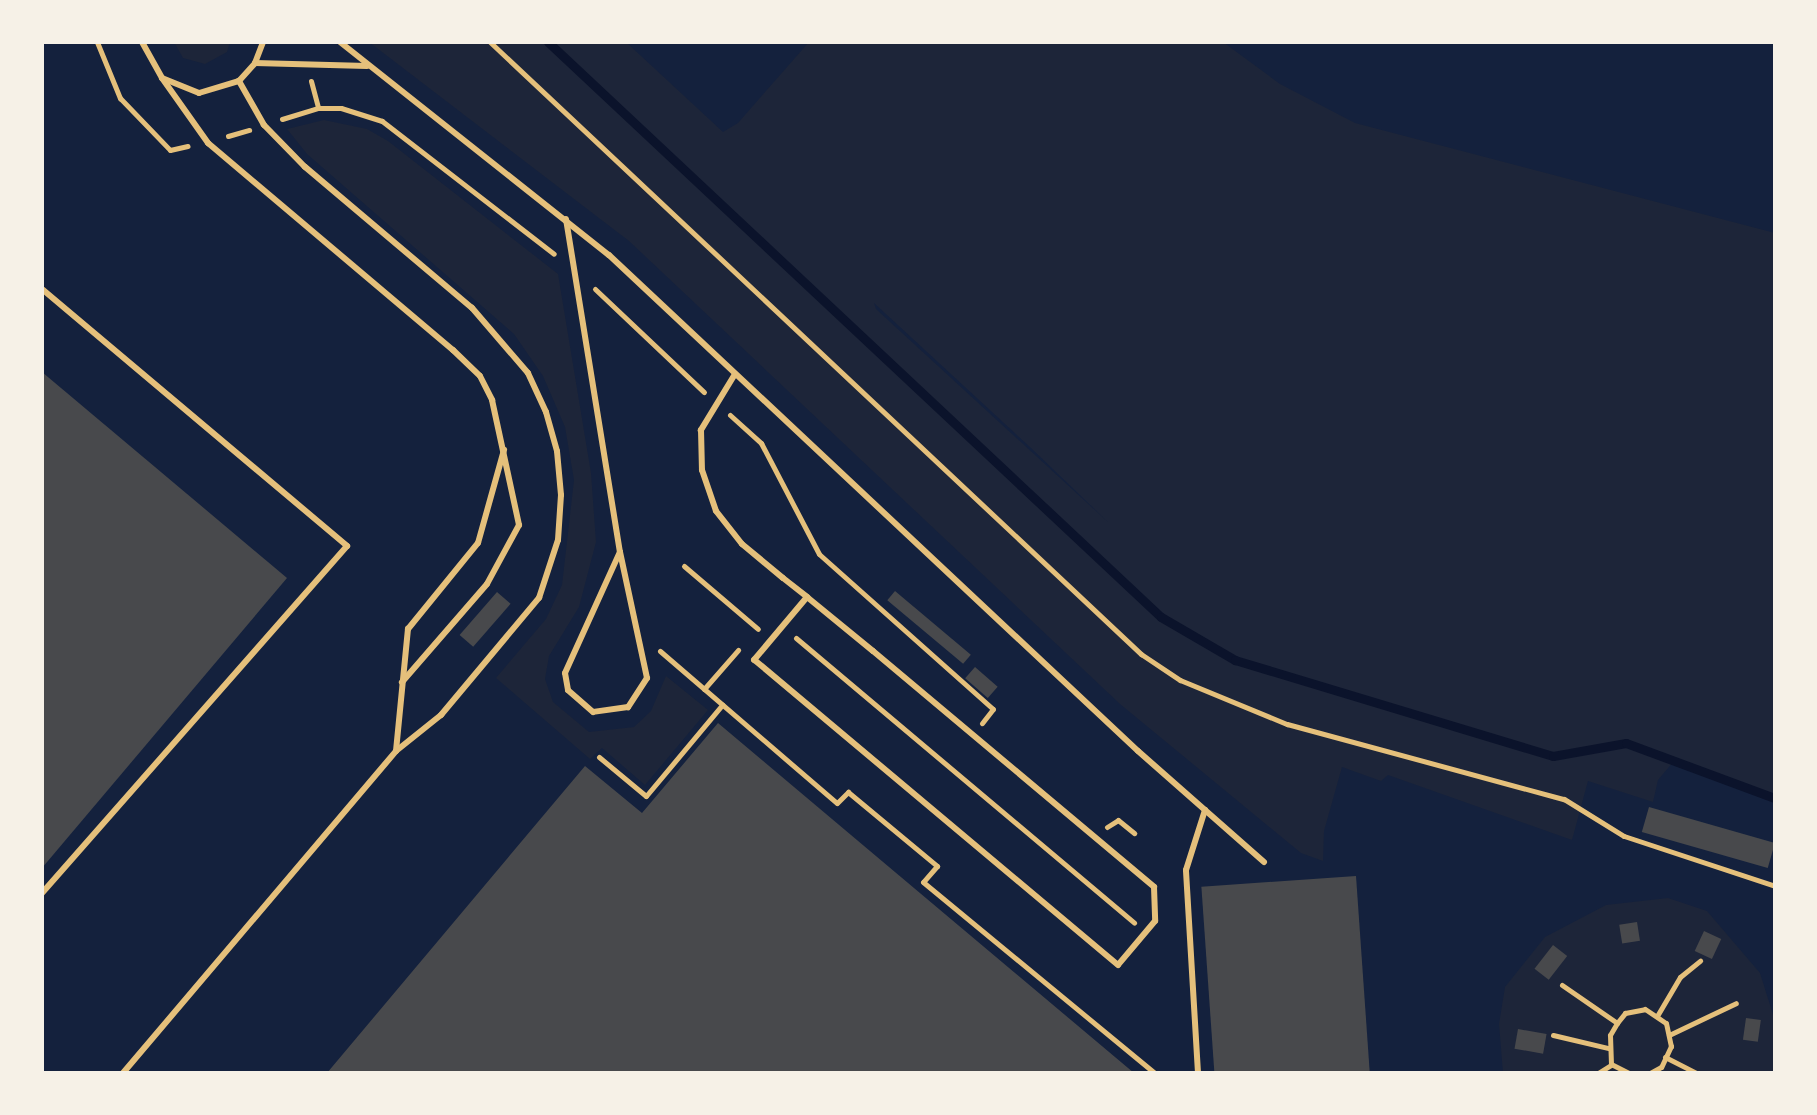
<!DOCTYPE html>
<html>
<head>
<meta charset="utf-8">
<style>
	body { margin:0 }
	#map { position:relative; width:1817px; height:1115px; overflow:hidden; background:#14213d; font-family:Commissioner,sans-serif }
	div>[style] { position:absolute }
	.green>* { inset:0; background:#1d2539 }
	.stream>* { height:9px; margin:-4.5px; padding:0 4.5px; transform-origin:4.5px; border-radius:4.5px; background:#0b132b }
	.building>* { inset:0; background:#48494c; transform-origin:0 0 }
	.path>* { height:5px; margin:-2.5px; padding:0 2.5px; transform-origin:2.5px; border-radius:2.5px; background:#e5c07b }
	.service>* { height:6px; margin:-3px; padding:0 3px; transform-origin:3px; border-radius:3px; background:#e5c07b }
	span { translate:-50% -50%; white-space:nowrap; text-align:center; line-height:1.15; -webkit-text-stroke:6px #f6f1e7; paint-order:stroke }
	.frame { position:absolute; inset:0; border:44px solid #f6f1e7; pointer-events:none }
</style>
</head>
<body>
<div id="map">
	<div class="green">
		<i style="clip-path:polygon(174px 42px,230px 42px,227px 52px,205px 64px,183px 58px)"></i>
		<i style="clip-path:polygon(evenodd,369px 42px,626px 42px,723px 132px,738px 123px,809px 42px,1223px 42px,1280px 84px,1355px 123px,1775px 233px,1775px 798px,1674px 761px,1658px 780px,1653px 802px,1588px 781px,1572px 840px,1388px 775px,1381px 781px,1342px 767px,1324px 831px,1323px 861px,1301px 853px,1120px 704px,629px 241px,369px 42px,874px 303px,1031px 448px,1109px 523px,876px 309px,874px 303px)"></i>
		<i style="clip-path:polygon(324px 120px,367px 129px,388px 141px,558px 274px,591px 473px,596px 542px,579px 607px,549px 656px,545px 679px,553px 702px,589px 732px,634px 727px,651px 711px,666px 676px,708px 710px,645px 785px,602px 748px,590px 759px,496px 678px,546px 619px,562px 585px,574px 480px,565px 427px,543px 376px,514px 334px,307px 154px,287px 129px)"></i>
		<i style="clip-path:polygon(1668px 898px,1707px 911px,1760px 973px,1775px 1021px,1775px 1073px,1503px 1073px,1499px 1024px,1505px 987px,1545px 937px,1606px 905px)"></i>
	</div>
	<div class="stream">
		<i style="left:548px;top:42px;width:840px;rotate:43.17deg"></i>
		<i style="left:1161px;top:617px;width:86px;rotate:30.2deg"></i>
		<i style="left:1235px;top:660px;width:332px;rotate:16.8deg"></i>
		<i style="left:1553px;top:756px;width:74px;rotate:-10.1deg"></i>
		<i style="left:1626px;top:743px;width:159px;rotate:20.3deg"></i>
	</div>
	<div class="building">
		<i style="clip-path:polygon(42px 372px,287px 578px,42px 868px)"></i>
		<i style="left:895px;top:591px;width:99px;height:12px;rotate:40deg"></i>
		<i style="left:497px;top:592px;width:18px;height:57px;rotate:41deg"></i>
		<i style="left:975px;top:667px;width:30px;height:15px;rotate:41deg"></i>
		<i style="clip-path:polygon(718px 723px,870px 851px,1134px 1073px,327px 1073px,585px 766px,642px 813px)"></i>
		<i style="left:1649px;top:807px;width:131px;height:26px;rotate:16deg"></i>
		<i style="left:1356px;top:876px;width:197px;height:155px;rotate:86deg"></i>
		<i style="left:1637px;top:922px;width:19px;height:18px;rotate:81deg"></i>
		<i style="left:1704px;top:931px;width:19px;height:22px;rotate:25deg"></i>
		<i style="left:1553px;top:945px;width:18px;height:30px;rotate:38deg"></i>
		<i style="left:1746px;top:1018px;width:15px;height:22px;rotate:8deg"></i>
		<i style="left:1518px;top:1029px;width:29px;height:20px;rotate:10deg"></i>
	</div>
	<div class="path">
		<i style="left:97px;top:42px;width:61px;rotate:67.7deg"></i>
		<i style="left:120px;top:98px;width:72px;rotate:46.1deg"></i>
		<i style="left:170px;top:150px;width:18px;rotate:-13deg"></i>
		<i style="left:490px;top:42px;width:894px;rotate:43.23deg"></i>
		<i style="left:1141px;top:654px;width:47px;rotate:33.7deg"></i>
		<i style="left:1180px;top:680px;width:116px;rotate:22.4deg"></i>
		<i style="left:1287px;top:724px;width:287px;rotate:15.2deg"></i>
		<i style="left:1564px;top:799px;width:70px;rotate:31.7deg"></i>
		<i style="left:1624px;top:836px;width:159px;rotate:18.3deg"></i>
		<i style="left:311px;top:81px;width:28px;rotate:75deg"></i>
		<i style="left:282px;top:119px;width:38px;rotate:-17deg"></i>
		<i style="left:318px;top:108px;width:23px"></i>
		<i style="left:341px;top:108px;width:43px;rotate:17.6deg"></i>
		<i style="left:382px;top:121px;width:217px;rotate:37.7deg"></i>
		<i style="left:228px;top:136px;width:22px;rotate:-16deg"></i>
		<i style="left:595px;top:289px;width:150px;rotate:43.4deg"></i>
		<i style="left:730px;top:415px;width:42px;rotate:42.1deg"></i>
		<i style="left:761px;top:443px;width:125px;rotate:62.4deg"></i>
		<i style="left:819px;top:554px;width:233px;rotate:41.7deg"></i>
		<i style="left:993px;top:709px;width:18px;rotate:128deg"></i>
		<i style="left:684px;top:566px;width:97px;rotate:40.4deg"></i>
		<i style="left:796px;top:638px;width:442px;rotate:40.1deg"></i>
		<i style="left:660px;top:651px;width:233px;rotate:40.7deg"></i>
		<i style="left:837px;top:803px;width:16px;rotate:-45deg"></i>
		<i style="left:848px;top:792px;width:116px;rotate:39.7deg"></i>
		<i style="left:937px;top:866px;width:21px;rotate:131deg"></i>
		<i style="left:923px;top:882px;width:301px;rotate:39.5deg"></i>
		<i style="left:704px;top:689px;width:52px;rotate:-48.9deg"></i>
		<i style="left:599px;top:757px;width:61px;rotate:39.7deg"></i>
		<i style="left:646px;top:796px;width:119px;rotate:-50.1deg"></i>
		<i style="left:1107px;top:827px;width:13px;rotate:-32deg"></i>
		<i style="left:1118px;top:820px;width:21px;rotate:39deg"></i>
		<i style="left:1562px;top:985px;width:67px;rotate:34.6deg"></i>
		<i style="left:1657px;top:1016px;width:45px;rotate:-59.5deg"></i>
		<i style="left:1680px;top:977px;width:26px;rotate:-39deg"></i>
		<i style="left:1553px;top:1035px;width:57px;rotate:13.3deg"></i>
		<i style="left:1669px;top:1035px;width:74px;rotate:-25.5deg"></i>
		<i style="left:1665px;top:1057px;width:35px;rotate:27deg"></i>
		<i style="left:1611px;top:1064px;width:29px;rotate:-92deg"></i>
		<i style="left:1610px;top:1035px;width:14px;rotate:-60deg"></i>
		<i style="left:1617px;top:1023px;width:13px;rotate:-51deg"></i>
		<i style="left:1625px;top:1013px;width:20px;rotate:-11deg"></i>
		<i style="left:1645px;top:1009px;width:25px;rotate:34deg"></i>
		<i style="left:1666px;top:1023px;width:24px;rotate:78deg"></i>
		<i style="left:1671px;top:1046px;width:23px;rotate:115deg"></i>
		<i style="left:1661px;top:1067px;width:13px;rotate:151deg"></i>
		<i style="left:1611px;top:1064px;width:20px;rotate:27deg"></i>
		<i style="left:1598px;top:1073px;width:15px;rotate:-32deg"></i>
	</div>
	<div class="service">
		<i style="left:142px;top:42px;width:41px;rotate:60.9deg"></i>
		<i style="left:162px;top:78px;width:40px;rotate:22deg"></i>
		<i style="left:199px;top:93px;width:42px;rotate:-16.7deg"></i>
		<i style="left:239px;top:81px;width:24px;rotate:-48deg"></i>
		<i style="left:255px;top:63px;width:22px;rotate:-69deg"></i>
		<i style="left:340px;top:42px;width:343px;rotate:38.4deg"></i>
		<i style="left:609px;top:255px;width:725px;rotate:43.16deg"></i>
		<i style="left:1138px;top:751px;width:168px;rotate:41.4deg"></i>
		<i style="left:255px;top:63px;width:112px;rotate:1.5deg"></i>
		<i style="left:162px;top:78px;width:80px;rotate:54.7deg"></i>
		<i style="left:208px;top:143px;width:321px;rotate:40.2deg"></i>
		<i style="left:453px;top:350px;width:37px;rotate:44deg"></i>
		<i style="left:480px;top:376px;width:27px;rotate:63deg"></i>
		<i style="left:492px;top:400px;width:128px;rotate:77.8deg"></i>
		<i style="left:519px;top:525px;width:67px;rotate:118.5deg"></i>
		<i style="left:487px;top:584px;width:130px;rotate:130.9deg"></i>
		<i style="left:566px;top:219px;width:337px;rotate:80.8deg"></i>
		<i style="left:620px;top:552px;width:129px;rotate:77.9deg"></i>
		<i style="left:647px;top:678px;width:35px;rotate:123deg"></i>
		<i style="left:628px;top:707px;width:35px;rotate:172deg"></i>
		<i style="left:593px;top:712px;width:33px;rotate:-139deg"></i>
		<i style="left:568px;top:690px;width:17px;rotate:-100deg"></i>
		<i style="left:565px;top:673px;width:133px;rotate:-65.6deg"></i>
		<i style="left:42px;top:289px;width:399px;rotate:40.1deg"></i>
		<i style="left:347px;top:546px;width:462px;rotate:131.3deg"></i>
		<i style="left:735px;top:374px;width:66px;rotate:121.3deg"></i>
		<i style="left:701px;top:430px;width:40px;rotate:88.6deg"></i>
		<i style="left:702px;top:470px;width:43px;rotate:71.1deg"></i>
		<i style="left:716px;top:511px;width:42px;rotate:51.8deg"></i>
		<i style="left:742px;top:544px;width:53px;rotate:39.7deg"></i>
		<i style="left:783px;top:578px;width:31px;rotate:38deg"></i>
		<i style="left:807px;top:597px;width:85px;rotate:39.3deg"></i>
		<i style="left:873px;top:651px;width:367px;rotate:40deg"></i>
		<i style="left:1154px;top:887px;width:34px;rotate:88deg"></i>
		<i style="left:1155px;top:921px;width:57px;rotate:130.1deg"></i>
		<i style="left:1118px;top:965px;width:475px;rotate:-140deg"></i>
		<i style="left:754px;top:660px;width:82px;rotate:-49.9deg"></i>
		<i style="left:396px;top:751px;width:123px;rotate:-84.4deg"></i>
		<i style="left:408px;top:629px;width:111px;rotate:-50.9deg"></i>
		<i style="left:478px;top:543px;width:97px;rotate:-74.4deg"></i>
		<i style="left:123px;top:1073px;width:422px;rotate:-49.7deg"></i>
		<i style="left:396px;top:751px;width:58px;rotate:-38.7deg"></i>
		<i style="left:441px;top:715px;width:153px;rotate:-50.1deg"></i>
		<i style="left:539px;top:598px;width:61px;rotate:-71.9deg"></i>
		<i style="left:558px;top:540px;width:45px;rotate:-86.2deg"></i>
		<i style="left:561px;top:495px;width:44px;rotate:-95.2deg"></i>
		<i style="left:557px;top:451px;width:41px;rotate:-105.8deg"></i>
		<i style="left:546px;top:412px;width:43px;rotate:-114.8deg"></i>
		<i style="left:528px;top:373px;width:86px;rotate:-130.7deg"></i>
		<i style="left:472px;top:308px;width:219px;rotate:-139.8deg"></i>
		<i style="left:305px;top:167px;width:59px;rotate:-134.3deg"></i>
		<i style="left:264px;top:125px;width:51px;rotate:-119.6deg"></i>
		<i style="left:1198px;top:1073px;width:203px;rotate:-93.4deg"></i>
		<i style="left:1186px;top:870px;width:63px;rotate:-72.4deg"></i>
	</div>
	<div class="frame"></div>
</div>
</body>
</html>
